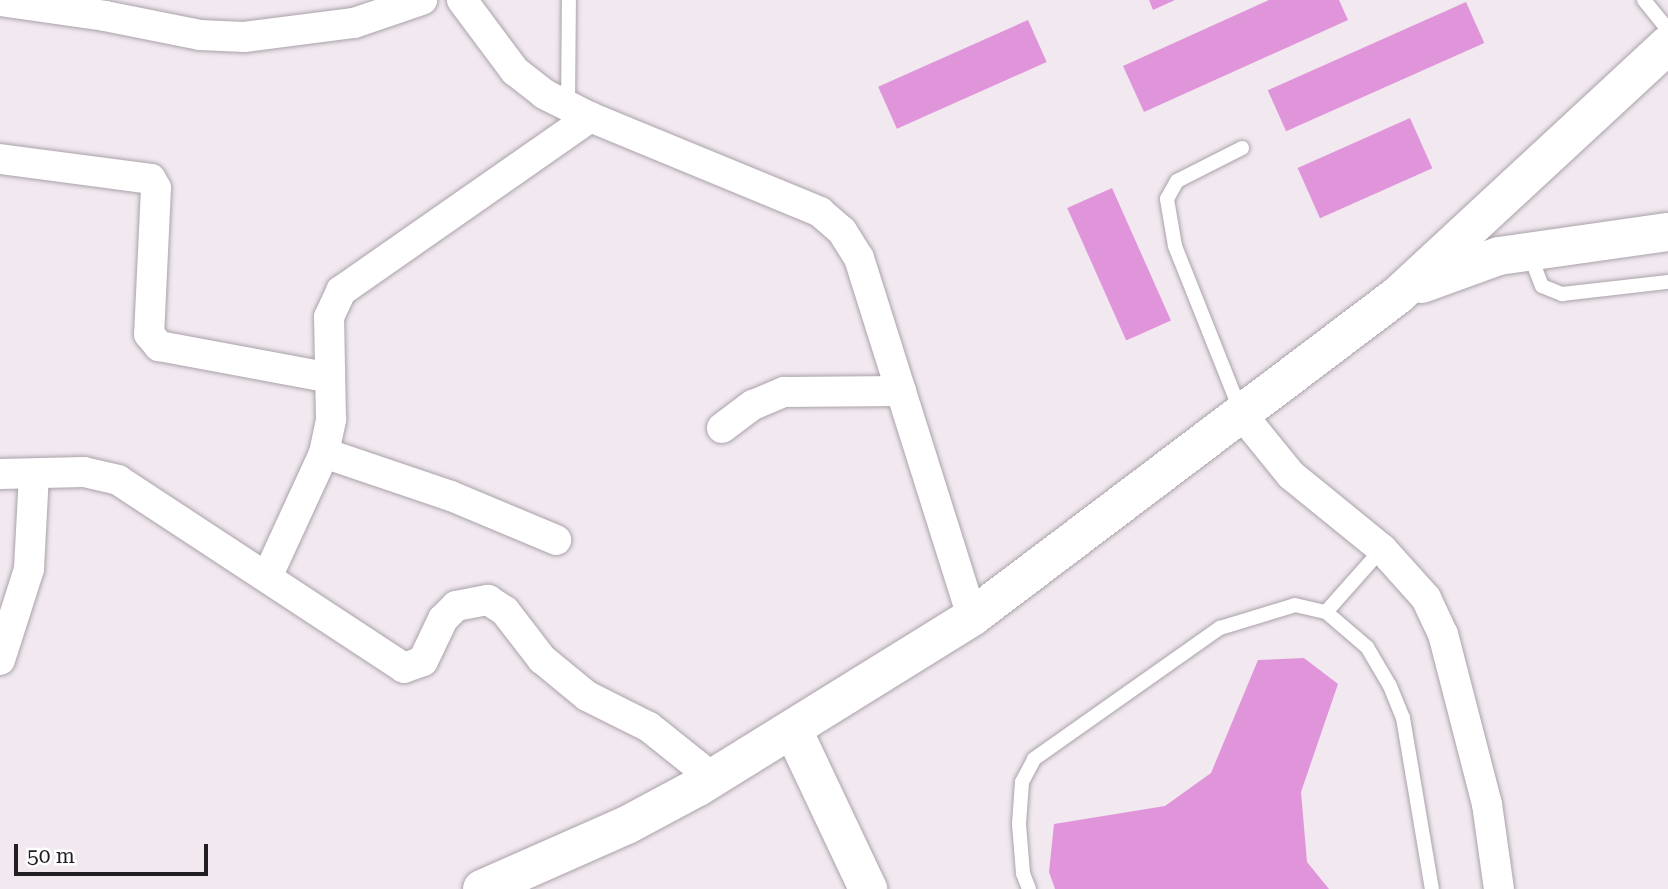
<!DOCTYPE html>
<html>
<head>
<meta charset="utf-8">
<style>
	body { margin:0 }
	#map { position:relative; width:1668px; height:889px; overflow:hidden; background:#f1e8f0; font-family:"Roboto Serif",serif }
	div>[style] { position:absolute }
	.building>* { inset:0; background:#e095db; transform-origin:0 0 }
	.roads { filter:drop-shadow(0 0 2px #aaa2a9) drop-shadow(0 0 2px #aaa2a9) }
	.lane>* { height:14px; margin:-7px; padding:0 7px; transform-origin:7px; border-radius:7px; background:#fff }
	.street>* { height:30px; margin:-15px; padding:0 15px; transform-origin:15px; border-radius:15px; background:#fff }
	.secondary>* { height:38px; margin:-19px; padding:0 19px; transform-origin:19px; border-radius:19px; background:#fff }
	span { translate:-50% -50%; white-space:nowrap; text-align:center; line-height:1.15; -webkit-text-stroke:5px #fff; paint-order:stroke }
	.scale { position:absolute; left:14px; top:844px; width:194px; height:32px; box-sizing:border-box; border:4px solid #221f22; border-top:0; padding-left:9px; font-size:21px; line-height:24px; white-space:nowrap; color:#221f22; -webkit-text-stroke:5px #fff; paint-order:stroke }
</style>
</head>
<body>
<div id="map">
	<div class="building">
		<i style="clip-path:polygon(1149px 0,1175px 0,1153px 10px)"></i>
		<i style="clip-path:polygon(1269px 0,1339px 0,1348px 20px,1144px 112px,1123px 66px)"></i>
		<i style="left:1466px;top:2px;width:45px;height:217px;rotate:66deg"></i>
		<i style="left:1028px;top:20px;width:46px;height:164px;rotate:66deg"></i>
		<i style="left:1410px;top:118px;width:55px;height:123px;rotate:66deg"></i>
		<i style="left:1112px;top:188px;width:145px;height:49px;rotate:66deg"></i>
		<i style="clip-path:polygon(1304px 658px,1338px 684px,1301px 792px,1307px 862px,1329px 889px,1055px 889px,1049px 872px,1054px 824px,1165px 806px,1211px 773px,1258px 660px)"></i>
	</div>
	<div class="roads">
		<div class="lane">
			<i style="left:1644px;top:0;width:38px;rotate:51deg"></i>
			<i style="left:568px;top:106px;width:106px;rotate:-89.5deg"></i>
			<i style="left:1530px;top:255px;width:33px;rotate:69deg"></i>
			<i style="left:1542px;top:286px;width:22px;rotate:22deg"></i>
			<i style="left:1562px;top:294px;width:107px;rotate:-6.5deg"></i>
			<i style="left:1241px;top:412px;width:179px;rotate:-111.7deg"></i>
			<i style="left:1175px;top:246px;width:48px;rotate:-99.7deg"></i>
			<i style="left:1167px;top:199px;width:21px;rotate:-61deg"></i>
			<i style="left:1177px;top:181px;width:73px;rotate:-26.9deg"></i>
			<i style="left:1326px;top:612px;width:84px;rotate:-48.4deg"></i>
			<i style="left:1029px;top:889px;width:17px;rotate:-111deg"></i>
			<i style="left:1023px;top:873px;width:49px;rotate:-94.7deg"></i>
			<i style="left:1019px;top:824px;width:42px;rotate:-85.9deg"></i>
			<i style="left:1022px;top:782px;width:26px;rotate:-62deg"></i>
			<i style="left:1034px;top:759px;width:228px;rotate:-35.2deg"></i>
			<i style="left:1220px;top:628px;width:78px;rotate:-17deg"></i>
			<i style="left:1295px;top:605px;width:32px;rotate:13deg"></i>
			<i style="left:1326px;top:612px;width:54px;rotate:40.5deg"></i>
			<i style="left:1367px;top:647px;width:45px;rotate:59.5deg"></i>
			<i style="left:1390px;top:686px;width:35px;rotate:68deg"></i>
			<i style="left:1403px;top:718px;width:173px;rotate:80.4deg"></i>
		</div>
		<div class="street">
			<i style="left:462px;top:0;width:89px;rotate:53.3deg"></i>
			<i style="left:515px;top:71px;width:37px;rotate:38deg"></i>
			<i style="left:544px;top:94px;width:51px;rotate:26.6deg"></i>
			<i style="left:590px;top:117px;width:249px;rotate:22.4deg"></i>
			<i style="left:820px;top:212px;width:29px;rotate:41deg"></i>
			<i style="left:842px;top:231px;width:32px;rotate:58deg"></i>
			<i style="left:859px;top:258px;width:376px;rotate:72.5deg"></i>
			<i style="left:0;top:1px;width:106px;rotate:8.1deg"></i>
			<i style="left:105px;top:16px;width:97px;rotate:11.3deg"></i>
			<i style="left:200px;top:35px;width:44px;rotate:2.6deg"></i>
			<i style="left:244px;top:37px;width:111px;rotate:-7.3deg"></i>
			<i style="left:354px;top:23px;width:72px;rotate:-18.7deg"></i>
			<i style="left:0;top:159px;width:152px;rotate:7.5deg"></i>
			<i style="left:151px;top:179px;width:10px;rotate:61deg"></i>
			<i style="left:156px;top:188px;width:146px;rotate:92.7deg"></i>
			<i style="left:149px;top:334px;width:16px;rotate:50deg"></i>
			<i style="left:159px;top:346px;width:171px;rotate:10.5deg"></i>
			<i style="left:1243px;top:416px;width:76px;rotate:50.9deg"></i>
			<i style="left:1291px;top:475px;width:117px;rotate:39.1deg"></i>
			<i style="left:1382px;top:549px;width:66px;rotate:48.1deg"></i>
			<i style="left:1426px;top:598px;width:40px;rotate:65deg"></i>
			<i style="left:1443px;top:634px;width:176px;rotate:75.5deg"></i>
			<i style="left:1487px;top:804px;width:86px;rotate:82deg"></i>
			<i style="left:722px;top:428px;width:39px;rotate:-37deg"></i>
			<i style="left:753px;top:405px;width:34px;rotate:-23deg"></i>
			<i style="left:784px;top:392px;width:117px;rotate:-0.5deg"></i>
			<i style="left:324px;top:453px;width:134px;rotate:18.7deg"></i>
			<i style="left:451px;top:496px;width:114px;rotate:22.7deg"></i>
			<i style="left:0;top:474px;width:84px;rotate:-1.4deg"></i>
			<i style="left:84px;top:472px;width:35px;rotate:13deg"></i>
			<i style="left:118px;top:480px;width:342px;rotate:33.3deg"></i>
			<i style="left:404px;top:668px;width:20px;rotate:-20deg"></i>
			<i style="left:423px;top:661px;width:47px;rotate:-64.5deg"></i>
			<i style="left:443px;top:619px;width:18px;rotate:-45deg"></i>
			<i style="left:456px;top:606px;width:33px;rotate:-11deg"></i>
			<i style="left:488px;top:600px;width:20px;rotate:33deg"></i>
			<i style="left:505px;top:611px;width:61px;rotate:52.4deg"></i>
			<i style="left:542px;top:659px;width:58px;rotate:39.4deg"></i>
			<i style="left:587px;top:696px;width:69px;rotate:26.6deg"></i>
			<i style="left:649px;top:727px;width:82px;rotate:38.6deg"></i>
			<i style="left:268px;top:575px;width:134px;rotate:-65.3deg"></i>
			<i style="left:324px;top:453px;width:35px;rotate:-78deg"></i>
			<i style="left:331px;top:419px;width:102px;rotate:-91.1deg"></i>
			<i style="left:329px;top:317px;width:29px;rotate:-65deg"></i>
			<i style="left:341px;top:291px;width:304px;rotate:-34.9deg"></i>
			<i style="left:0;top:660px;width:96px;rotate:-72.3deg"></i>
			<i style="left:29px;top:569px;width:95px;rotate:-87deg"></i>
		</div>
		<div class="secondary">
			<i style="left:1422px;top:284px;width:82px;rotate:-20deg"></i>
			<i style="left:1499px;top:256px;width:171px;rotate:-8.1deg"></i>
			<i style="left:793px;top:730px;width:176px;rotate:64.7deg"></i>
			<i style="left:482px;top:889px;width:158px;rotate:-23.8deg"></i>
			<i style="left:627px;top:825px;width:81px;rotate:-28.2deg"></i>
			<i style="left:698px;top:787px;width:322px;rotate:-31.8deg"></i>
			<i style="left:972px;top:617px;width:534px;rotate:-37.08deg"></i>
			<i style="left:1398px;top:295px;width:368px;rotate:-42.8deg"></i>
		</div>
	</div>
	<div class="scale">50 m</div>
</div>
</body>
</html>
